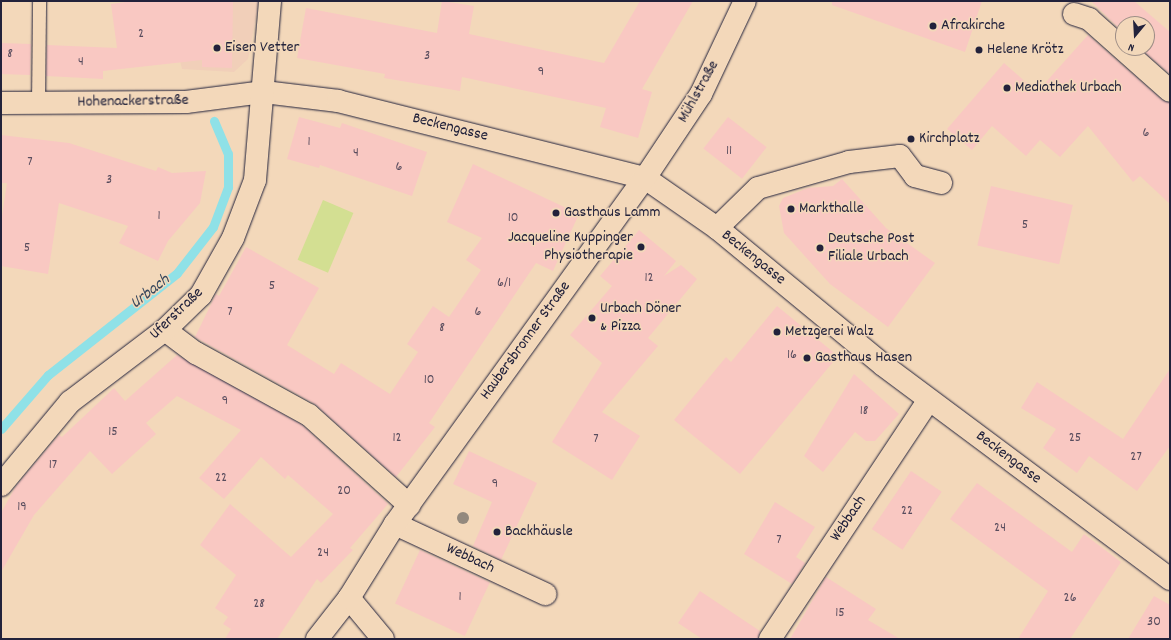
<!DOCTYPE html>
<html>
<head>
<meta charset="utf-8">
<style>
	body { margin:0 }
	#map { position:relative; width:1171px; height:640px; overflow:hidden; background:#f3d8ba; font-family:Dekko,sans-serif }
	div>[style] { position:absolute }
	.built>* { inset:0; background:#f1cfb9 }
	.green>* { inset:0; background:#d3df92; transform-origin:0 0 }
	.stream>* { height:9px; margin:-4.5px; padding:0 4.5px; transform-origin:4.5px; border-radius:4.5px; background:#8fe1e7 }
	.building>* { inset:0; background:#f9c8c2; transform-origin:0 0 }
	.roads { filter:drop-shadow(0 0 1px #22223b) drop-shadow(0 0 1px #22223b) }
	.lane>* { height:13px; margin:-6.5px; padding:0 6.5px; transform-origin:6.5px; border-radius:6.5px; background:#f3d8ba }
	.street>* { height:22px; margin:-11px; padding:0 11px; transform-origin:11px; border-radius:11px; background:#f3d8ba }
	.secondary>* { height:22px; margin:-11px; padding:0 11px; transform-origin:11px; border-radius:11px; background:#f3d8ba }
	.trees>* { width:12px; height:12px; margin:-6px; border-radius:50%; background:#93897e }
	.dots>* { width:11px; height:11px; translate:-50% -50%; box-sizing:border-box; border:2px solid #f3d8ba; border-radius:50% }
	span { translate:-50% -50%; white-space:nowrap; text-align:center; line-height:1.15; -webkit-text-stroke:3px #f3d8ba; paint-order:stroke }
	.number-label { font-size:14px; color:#584c5d }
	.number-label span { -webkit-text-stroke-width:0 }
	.poi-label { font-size:16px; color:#22223b }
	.left { translate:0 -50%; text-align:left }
	.right { translate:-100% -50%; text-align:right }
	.street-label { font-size:16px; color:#22223b }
	.water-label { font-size:17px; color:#38485d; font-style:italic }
	.frame { position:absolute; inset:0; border:2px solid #22223b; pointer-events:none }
	.north { position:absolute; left:1115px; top:16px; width:40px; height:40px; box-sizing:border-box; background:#f3d8ba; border:1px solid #9f8f87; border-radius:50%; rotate:198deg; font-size:11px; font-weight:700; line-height:16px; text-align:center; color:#22223b }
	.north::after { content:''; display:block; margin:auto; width:14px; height:18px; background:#22223b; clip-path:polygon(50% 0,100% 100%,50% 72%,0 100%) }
</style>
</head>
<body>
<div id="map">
	<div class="built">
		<i style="clip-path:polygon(165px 1px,259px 1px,248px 59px,234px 72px,182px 69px)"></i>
	</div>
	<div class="green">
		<i style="left:323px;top:200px;width:33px;height:65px;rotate:23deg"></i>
	</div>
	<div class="stream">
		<i style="left:1px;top:429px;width:72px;rotate:-49deg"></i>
		<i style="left:48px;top:375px;width:164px;rotate:-38.3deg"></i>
		<i style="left:177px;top:273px;width:58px;rotate:-52deg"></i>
		<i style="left:213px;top:227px;width:43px;rotate:-69.4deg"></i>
		<i style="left:228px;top:187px;width:33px;rotate:-90deg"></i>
		<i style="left:228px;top:154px;width:36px;rotate:-113deg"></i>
	</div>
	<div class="building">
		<i style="clip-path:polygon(133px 1px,233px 1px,232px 68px,202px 67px,202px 60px,103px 71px,103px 79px,46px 76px,47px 45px,117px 48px,111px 4px)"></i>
		<i style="clip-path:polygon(442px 1px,474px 6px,469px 34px,604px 63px,640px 1px,693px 1px,642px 89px,652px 92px,638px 138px,600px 127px,606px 108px,462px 77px,460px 91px,384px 78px,385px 74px,297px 58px,306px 8px,437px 33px)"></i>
		<i style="clip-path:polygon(832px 1px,982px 1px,965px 52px,832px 5px)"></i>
		<i style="clip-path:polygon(1091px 1px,1134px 1px,1170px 32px,1170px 74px,1140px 48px,1147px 48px,1147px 24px,1123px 24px,1123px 32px)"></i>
		<i style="clip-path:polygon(1088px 35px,1162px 100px,1170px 103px,1170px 204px,1140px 176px,1133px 182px,1088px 126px,1060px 157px,1040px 140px,1026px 156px,992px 126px,972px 150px,947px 129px,1004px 63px,1037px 92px)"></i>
		<i style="left:1px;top:43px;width:30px;height:31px;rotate:2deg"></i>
		<i style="clip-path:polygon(299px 117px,340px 128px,342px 123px,427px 152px,412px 196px,320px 165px,319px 168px,287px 159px)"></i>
		<i style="left:728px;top:117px;width:49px;height:40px;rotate:38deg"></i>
		<i style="clip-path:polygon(1px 135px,69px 143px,156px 171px,158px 167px,172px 173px,206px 171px,200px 203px,168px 241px,158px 261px,119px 243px,128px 226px,59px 203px,48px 274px,1px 266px,1px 223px,7px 183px,1px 183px)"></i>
		<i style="clip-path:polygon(473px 164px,579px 214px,553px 271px,536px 263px,429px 423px,435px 427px,396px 477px,315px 404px,195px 337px,216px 294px,219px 296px,246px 247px,319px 288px,287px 345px,334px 374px,341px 363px,390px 394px,418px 352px,407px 344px,433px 306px,449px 317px,481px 270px,466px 260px,482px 238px,447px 222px)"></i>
		<i style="clip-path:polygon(842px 179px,886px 228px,935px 263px,888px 327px,830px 284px,784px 233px,779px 206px,783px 198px,808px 188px,833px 186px)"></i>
		<i style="left:991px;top:186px;width:84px;height:61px;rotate:13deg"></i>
		<i style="clip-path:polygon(639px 230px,676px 261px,664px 276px,681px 265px,697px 279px,648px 338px,658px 346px,602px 412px,640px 436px,612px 480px,552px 442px,602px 363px,570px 335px,612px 286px,600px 276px)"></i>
		<i style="clip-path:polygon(777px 306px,838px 356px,740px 474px,674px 420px,726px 357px,731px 362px)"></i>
		<i style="clip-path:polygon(177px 355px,302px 425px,388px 504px,350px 548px,353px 550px,321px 583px,317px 579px,277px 639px,225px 639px,231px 629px,223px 624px,228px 617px,215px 608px,236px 575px,200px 545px,230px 504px,291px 557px,333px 514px,288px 475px,285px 479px,261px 457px,224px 499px,199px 478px,241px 430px,177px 396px,146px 423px,156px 434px,112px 474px,90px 451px,34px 515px,1px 572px,1px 513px,16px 486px,59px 435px,62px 437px,114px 388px,125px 401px)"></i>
		<i style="clip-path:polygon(1170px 369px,1170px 446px,1137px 491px,1089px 456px,1077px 473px,1043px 448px,1056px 429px,1021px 408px,1037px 382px,1123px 439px)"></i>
		<i style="clip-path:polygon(854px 374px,899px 414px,875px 441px,866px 441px,855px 432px,823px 472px,804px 456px)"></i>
		<i style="clip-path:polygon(469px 451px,537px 483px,501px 560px,473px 546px,492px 502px,453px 484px)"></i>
		<i style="left:911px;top:471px;width:37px;height:70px;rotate:34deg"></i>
		<i style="clip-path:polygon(977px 483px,1072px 552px,1084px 534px,1121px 562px,1070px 639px,1018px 639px,1048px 591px,950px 519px)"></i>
		<i style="clip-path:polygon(775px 502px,815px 527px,796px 557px,805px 563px,792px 584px,744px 554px)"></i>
		<i style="left:420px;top:550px;width:77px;height:59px;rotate:25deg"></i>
		<i style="clip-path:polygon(826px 577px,876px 609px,868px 620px,900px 639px,790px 639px)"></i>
		<i style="clip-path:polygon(700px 591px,760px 631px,758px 639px,702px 639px,678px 623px)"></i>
		<i style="clip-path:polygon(1154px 596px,1170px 605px,1170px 639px,1128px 639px)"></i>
	</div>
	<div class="roads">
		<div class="lane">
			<i style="left:38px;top:103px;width:102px;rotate:-89.4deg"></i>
		</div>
		<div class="street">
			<i style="left:1074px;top:14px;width:16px;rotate:18deg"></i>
			<i style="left:1089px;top:19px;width:108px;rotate:41.6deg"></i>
			<i style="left:1px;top:103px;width:185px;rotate:-0.3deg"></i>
			<i style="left:186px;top:102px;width:79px;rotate:-7.3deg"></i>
			<i style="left:264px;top:92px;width:75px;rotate:6.9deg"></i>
			<i style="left:338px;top:101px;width:317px;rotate:14.1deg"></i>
			<i style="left:645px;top:178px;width:88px;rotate:34.8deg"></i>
			<i style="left:717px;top:228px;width:215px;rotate:39.5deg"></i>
			<i style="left:883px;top:365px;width:358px;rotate:36.7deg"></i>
			<i style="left:717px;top:228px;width:57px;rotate:-44.3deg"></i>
			<i style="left:758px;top:188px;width:95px;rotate:-15.9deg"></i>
			<i style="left:849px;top:162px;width:51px;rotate:-6.7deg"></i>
			<i style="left:900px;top:156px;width:25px;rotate:53deg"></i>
			<i style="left:915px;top:176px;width:27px;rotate:15deg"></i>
			<i style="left:165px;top:330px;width:39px;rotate:37deg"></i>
			<i style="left:196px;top:353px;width:129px;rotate:28.8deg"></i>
			<i style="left:309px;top:415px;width:135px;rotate:42deg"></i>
			<i style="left:1px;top:485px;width:108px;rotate:-50.3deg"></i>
			<i style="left:70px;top:402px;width:119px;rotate:-37.2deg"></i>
			<i style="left:165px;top:330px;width:50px;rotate:-44.2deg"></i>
			<i style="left:201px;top:295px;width:65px;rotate:-60.7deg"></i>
			<i style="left:233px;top:238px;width:62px;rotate:-69.2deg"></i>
			<i style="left:255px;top:180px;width:180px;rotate:-85.2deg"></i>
			<i style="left:395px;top:524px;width:166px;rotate:25deg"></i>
			<i style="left:349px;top:598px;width:53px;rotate:50.3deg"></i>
			<i style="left:770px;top:639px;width:287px;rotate:-56.4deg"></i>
		</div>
		<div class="secondary">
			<i style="left:317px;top:639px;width:52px;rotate:-52deg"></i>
			<i style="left:349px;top:598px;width:87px;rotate:-58.1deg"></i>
			<i style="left:395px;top:524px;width:427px;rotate:-54.2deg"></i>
			<i style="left:645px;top:178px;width:101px;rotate:-56.3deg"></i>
			<i style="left:701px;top:94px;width:103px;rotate:-64.7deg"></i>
		</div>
	</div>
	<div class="trees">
		<i style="left:463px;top:518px"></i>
	</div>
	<div class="dots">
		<i style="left:933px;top:26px;background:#22223b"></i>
		<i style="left:217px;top:48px;background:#22223b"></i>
		<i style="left:979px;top:50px;background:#22223b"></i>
		<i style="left:1007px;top:88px;background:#22223b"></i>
		<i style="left:911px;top:139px;background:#22223b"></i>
		<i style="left:791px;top:209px;background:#22223b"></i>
		<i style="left:556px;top:213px;background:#22223b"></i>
		<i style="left:641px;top:247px;background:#22223b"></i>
		<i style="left:820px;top:248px;background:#22223b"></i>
		<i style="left:592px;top:318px;background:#22223b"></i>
		<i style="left:777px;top:332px;background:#22223b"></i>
		<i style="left:807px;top:358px;background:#22223b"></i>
		<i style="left:497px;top:532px;background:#22223b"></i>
	</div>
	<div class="number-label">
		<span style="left:141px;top:34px">2</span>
		<span style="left:10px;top:54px">8</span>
		<span style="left:427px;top:56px">3</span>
		<span style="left:81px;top:62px">4</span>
		<span style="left:541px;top:72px">9</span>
		<span style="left:1146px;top:133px">6</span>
		<span style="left:309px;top:142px">1</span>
		<span style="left:729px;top:151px">11</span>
		<span style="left:356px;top:153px">4</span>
		<span style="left:30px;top:162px">7</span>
		<span style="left:399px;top:167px">6</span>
		<span style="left:109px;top:180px">3</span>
		<span style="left:159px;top:216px">1</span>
		<span style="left:513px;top:218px">10</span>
		<span style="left:1025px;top:225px">5</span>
		<span style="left:27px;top:248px">5</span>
		<span style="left:649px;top:278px">12</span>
		<span style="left:504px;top:283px">6/1</span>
		<span style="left:272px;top:286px">5</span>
		<span style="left:230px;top:312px">7</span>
		<span style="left:478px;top:312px">6</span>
		<span style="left:442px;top:328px">8</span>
		<span style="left:792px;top:355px">16</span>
		<span style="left:429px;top:380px">10</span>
		<span style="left:225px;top:401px">9</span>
		<span style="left:864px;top:411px">18</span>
		<span style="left:113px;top:432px">15</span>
		<span style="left:397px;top:438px">12</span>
		<span style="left:1075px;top:438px">25</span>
		<span style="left:596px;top:439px">7</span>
		<span style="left:1136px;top:457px">27</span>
		<span style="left:53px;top:465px">17</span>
		<span style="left:221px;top:478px">22</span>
		<span style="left:495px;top:484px">9</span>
		<span style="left:344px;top:491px">20</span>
		<span style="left:22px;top:507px">19</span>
		<span style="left:907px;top:511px">22</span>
		<span style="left:1000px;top:528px">24</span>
		<span style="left:779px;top:540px">7</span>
		<span style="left:323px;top:553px">24</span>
		<span style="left:460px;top:597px">1</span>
		<span style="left:1070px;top:598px">26</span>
		<span style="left:259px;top:604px">28</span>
		<span style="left:840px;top:613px">15</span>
		<span style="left:1154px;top:622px">30</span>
	</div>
	<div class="poi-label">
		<span class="left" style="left:941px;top:26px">Afrakirche</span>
		<span class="left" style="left:225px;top:48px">Eisen Vetter</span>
		<span class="left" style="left:987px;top:50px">Helene Krötz</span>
		<span class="left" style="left:1015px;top:88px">Mediathek Urbach</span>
		<span class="left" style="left:919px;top:139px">Kirchplatz</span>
		<span class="left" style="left:799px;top:209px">Markthalle</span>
		<span class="left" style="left:564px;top:213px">Gasthaus Lamm</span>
		<span class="right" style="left:633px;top:247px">Jacqueline Kuppinger<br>Physiotherapie</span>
		<span class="left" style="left:828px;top:248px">Deutsche Post<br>Filiale Urbach</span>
		<span class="left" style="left:600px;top:318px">Urbach Döner<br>&amp; Pizza</span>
		<span class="left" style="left:785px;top:332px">Metzgerei Walz</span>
		<span class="left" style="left:815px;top:358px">Gasthaus Hasen</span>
		<span class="left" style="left:505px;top:532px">Backhäusle</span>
	</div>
	<div class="street-label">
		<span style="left:699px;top:92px;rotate:-61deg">Mühlstraße</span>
		<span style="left:133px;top:102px;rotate:-1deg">Hohenackerstraße</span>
		<span style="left:450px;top:128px;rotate:14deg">Beckengasse</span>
		<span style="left:753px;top:258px;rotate:39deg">Beckengasse</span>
		<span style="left:177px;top:314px;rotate:-44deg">Uferstraße</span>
		<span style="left:526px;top:341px;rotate:-54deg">Haubersbronner Straße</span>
		<span style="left:1008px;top:458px;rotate:37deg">Beckengasse</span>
		<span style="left:849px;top:519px;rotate:-56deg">Webbach</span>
		<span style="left:470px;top:559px;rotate:25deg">Webbach</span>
	</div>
	<div class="water-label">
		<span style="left:151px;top:293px;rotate:-38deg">Urbach</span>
	</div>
	<div class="frame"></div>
	<div class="north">N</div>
</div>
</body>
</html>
